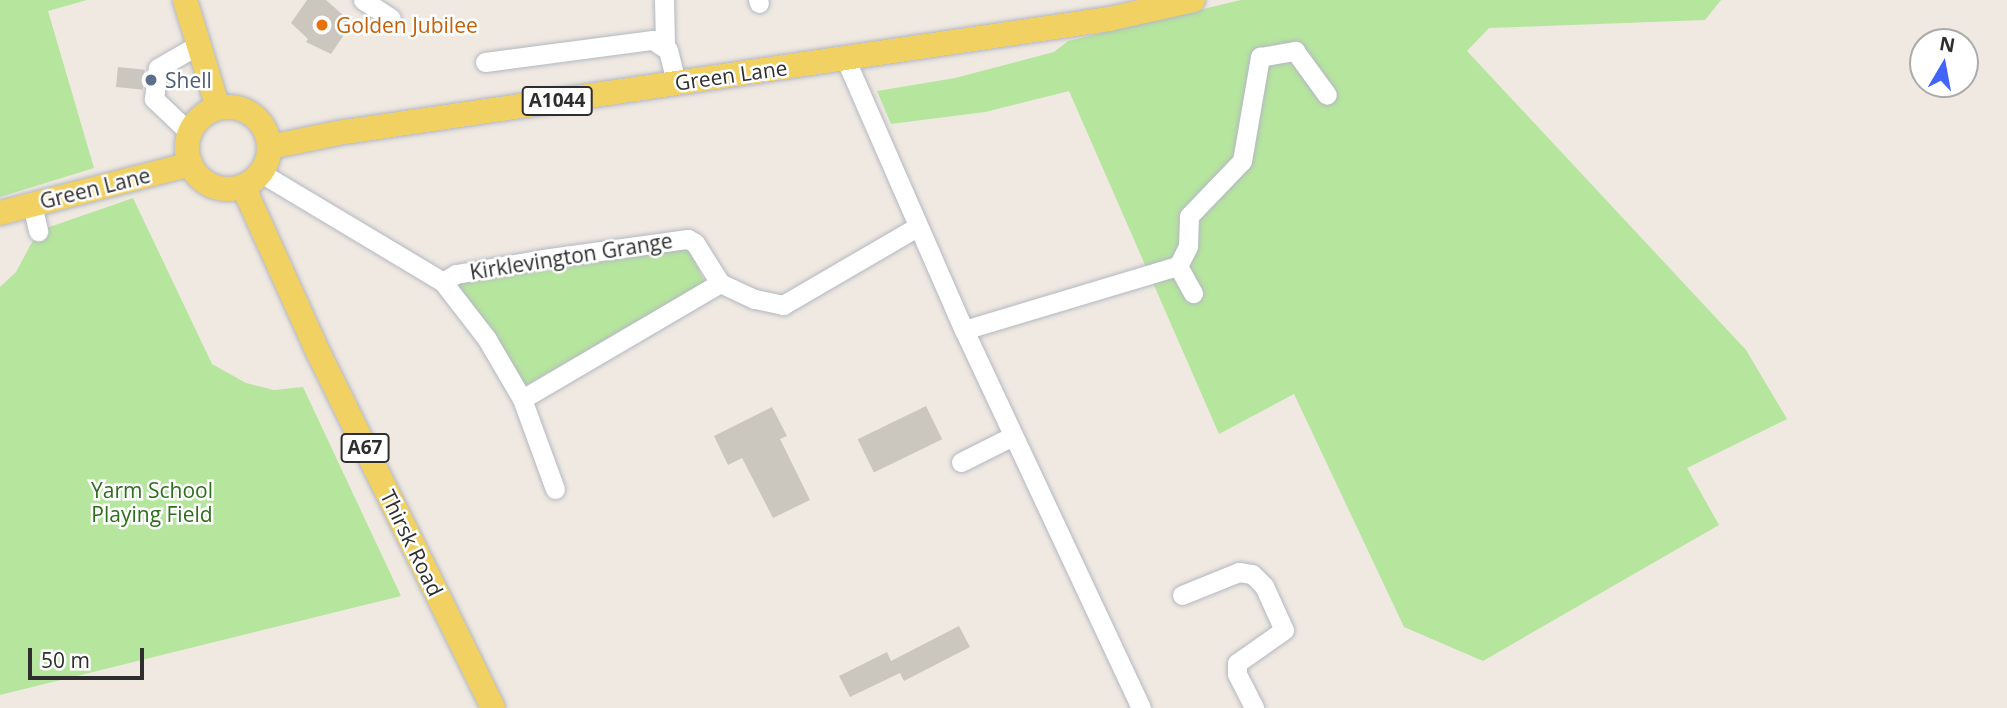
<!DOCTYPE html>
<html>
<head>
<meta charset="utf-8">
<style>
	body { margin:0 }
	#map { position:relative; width:2007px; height:708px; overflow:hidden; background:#efe9e1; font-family:"Open Sans",sans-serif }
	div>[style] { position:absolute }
	.green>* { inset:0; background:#b6e59e }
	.building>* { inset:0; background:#cbc7bf; transform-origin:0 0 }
	.roads { filter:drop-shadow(0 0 2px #b4b7c1) drop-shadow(0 0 2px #b4b7c1) }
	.minor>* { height:19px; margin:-9.5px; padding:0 9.5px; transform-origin:9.5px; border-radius:9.5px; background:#fff }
	.major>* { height:24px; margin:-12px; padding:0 12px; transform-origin:12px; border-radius:12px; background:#f2d163 }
	.major>.ring { margin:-12px; padding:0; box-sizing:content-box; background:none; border:24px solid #f2d163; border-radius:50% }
	.dots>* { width:19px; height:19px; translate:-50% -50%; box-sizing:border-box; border:4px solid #fff; border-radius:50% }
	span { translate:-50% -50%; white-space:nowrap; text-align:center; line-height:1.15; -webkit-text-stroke:5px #fff; paint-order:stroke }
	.shield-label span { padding:2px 5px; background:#fff; border:2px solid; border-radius:5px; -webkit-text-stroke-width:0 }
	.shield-label { font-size:19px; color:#2e2e2e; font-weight:700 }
	.food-label { font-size:21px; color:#c56008 }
	.left { translate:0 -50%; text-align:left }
	.street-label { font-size:21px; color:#2e2e2e }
	.service-label { font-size:21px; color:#4e5e75 }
	.park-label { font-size:21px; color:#2c6e1b }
	.north { position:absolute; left:1909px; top:28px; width:70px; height:70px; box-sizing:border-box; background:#fff; border:2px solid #ababab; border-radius:50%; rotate:10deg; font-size:19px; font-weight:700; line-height:28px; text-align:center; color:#2e2e2e }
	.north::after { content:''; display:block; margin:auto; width:24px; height:32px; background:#4264fb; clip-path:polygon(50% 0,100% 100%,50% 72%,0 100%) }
	.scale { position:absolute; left:28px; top:648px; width:116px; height:32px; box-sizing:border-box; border:4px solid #2e2e2e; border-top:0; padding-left:9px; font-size:21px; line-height:24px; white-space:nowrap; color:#2e2e2e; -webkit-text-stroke:5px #fff; paint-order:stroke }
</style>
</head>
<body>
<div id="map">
	<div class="green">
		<i style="clip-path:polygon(0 0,87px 0,48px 11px,94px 168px,0 197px)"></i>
		<i style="clip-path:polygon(1241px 0,1721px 0,1705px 20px,1489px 28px,1467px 51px,1746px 350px,1787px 419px,1687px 468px,1719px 525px,1483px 661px,1404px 627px,1294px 394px,1219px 434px,1069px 91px,985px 112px,891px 124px,877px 91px,955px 78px,1054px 52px,1068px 41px)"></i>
		<i style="clip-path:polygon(133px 198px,212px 364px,246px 383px,274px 390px,303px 387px,401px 596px,0 695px,0 287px,16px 272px,38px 231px)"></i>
		<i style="clip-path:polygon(687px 245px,705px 283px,525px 386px,457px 289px,460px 280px)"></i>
	</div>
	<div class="building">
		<i style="clip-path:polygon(307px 0,326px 0,352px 23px,331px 54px,306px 42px,308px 39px,291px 23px)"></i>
		<i style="left:118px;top:67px;width:27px;height:20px;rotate:6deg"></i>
		<i style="left:926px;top:406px;width:37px;height:76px;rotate:64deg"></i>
		<i style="clip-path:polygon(772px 407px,787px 436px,780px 439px,810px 500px,773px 518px,742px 458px,728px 465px,714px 436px)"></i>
		<i style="clip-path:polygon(959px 626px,970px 647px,904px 681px,900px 673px,850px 697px,839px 676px,887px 652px,891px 661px)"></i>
	</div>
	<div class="roads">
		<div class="minor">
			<i style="left:363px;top:0;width:33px;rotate:33deg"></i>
			<i style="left:664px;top:0;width:45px;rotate:88.7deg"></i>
			<i style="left:758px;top:0;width:3px;rotate:72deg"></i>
			<i style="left:845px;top:58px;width:297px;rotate:66.4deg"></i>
			<i style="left:964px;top:330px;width:417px;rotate:64.9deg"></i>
			<i style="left:485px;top:62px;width:169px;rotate:-7.5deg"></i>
			<i style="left:653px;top:40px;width:18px;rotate:34deg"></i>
			<i style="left:668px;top:50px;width:34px;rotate:76deg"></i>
			<i style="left:190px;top:133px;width:50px;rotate:-136.6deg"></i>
			<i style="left:154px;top:99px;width:31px;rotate:-83deg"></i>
			<i style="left:158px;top:68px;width:46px;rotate:-29.9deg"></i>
			<i style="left:261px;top:173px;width:212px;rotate:30.9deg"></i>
			<i style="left:32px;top:204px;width:28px;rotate:77deg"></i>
			<i style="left:1178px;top:266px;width:31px;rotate:61deg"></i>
			<i style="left:720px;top:283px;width:229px;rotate:149.6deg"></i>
			<i style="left:522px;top:399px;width:69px;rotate:-120.3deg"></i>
			<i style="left:487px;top:339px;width:72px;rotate:-127.7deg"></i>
			<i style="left:443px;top:282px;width:15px;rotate:-32deg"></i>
			<i style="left:456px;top:274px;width:88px;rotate:-9.8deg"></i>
			<i style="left:543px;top:259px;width:146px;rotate:-7.9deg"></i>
			<i style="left:688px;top:239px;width:8px;rotate:30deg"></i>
			<i style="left:695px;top:243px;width:47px;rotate:58deg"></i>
			<i style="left:720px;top:283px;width:38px;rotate:25deg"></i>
			<i style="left:755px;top:299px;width:29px;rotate:12deg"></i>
			<i style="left:783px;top:305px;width:155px;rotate:-30.2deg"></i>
			<i style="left:964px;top:330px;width:223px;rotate:-16.7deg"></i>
			<i style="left:1178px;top:266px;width:22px;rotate:-63deg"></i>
			<i style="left:1188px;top:246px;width:30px;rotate:-88deg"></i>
			<i style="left:1189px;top:216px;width:76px;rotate:-46.1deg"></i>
			<i style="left:1242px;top:161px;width:106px;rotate:-80.2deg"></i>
			<i style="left:1260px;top:57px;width:36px;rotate:-10deg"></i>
			<i style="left:1295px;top:51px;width:54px;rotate:54deg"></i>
			<i style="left:522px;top:399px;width:96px;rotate:69.9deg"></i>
			<i style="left:961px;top:462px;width:58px;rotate:-26.6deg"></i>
			<i style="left:1182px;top:595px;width:61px;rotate:-22deg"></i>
			<i style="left:1239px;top:572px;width:13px;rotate:9deg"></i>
			<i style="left:1252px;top:574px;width:17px;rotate:45deg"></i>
			<i style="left:1264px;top:586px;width:48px;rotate:65.6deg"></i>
			<i style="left:1284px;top:630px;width:57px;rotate:144.9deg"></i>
			<i style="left:1237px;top:663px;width:11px;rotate:90deg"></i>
			<i style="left:1237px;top:674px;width:38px;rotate:63deg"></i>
		</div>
		<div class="major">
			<i style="left:185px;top:0;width:113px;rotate:73deg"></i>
			<i class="ring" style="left:187px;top:107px;width:58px;height:58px"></i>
			<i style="left:270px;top:147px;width:69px;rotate:-11.6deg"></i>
			<i style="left:338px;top:133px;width:779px;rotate:-8.41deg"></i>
			<i style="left:1109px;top:19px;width:86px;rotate:-12.7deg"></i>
			<i style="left:243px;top:186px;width:184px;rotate:65.7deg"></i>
			<i style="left:319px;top:354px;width:394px;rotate:63.8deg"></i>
			<i style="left:0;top:213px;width:197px;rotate:-14.4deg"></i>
		</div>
	</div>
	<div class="dots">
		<i style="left:322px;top:25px;background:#e8710a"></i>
		<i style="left:151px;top:80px;background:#5c6f8a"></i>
	</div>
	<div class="shield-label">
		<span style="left:557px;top:101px">A1044</span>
		<span style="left:365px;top:448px">A67</span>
	</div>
	<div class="food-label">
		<span class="left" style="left:336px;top:25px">Golden Jubilee</span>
	</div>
	<div class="street-label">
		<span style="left:731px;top:75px;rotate:-8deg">Green Lane</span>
		<span style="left:95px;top:188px;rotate:-14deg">Green Lane</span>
		<span style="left:571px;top:256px;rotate:-9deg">Kirklevington Grange</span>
		<span style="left:412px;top:543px;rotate:64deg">Thirsk Road</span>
	</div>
	<div class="service-label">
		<span class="left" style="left:165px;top:80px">Shell</span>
	</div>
	<div class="park-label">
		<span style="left:152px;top:502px">Yarm School<br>Playing Field</span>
	</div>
	<div class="north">N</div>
	<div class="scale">50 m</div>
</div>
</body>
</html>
